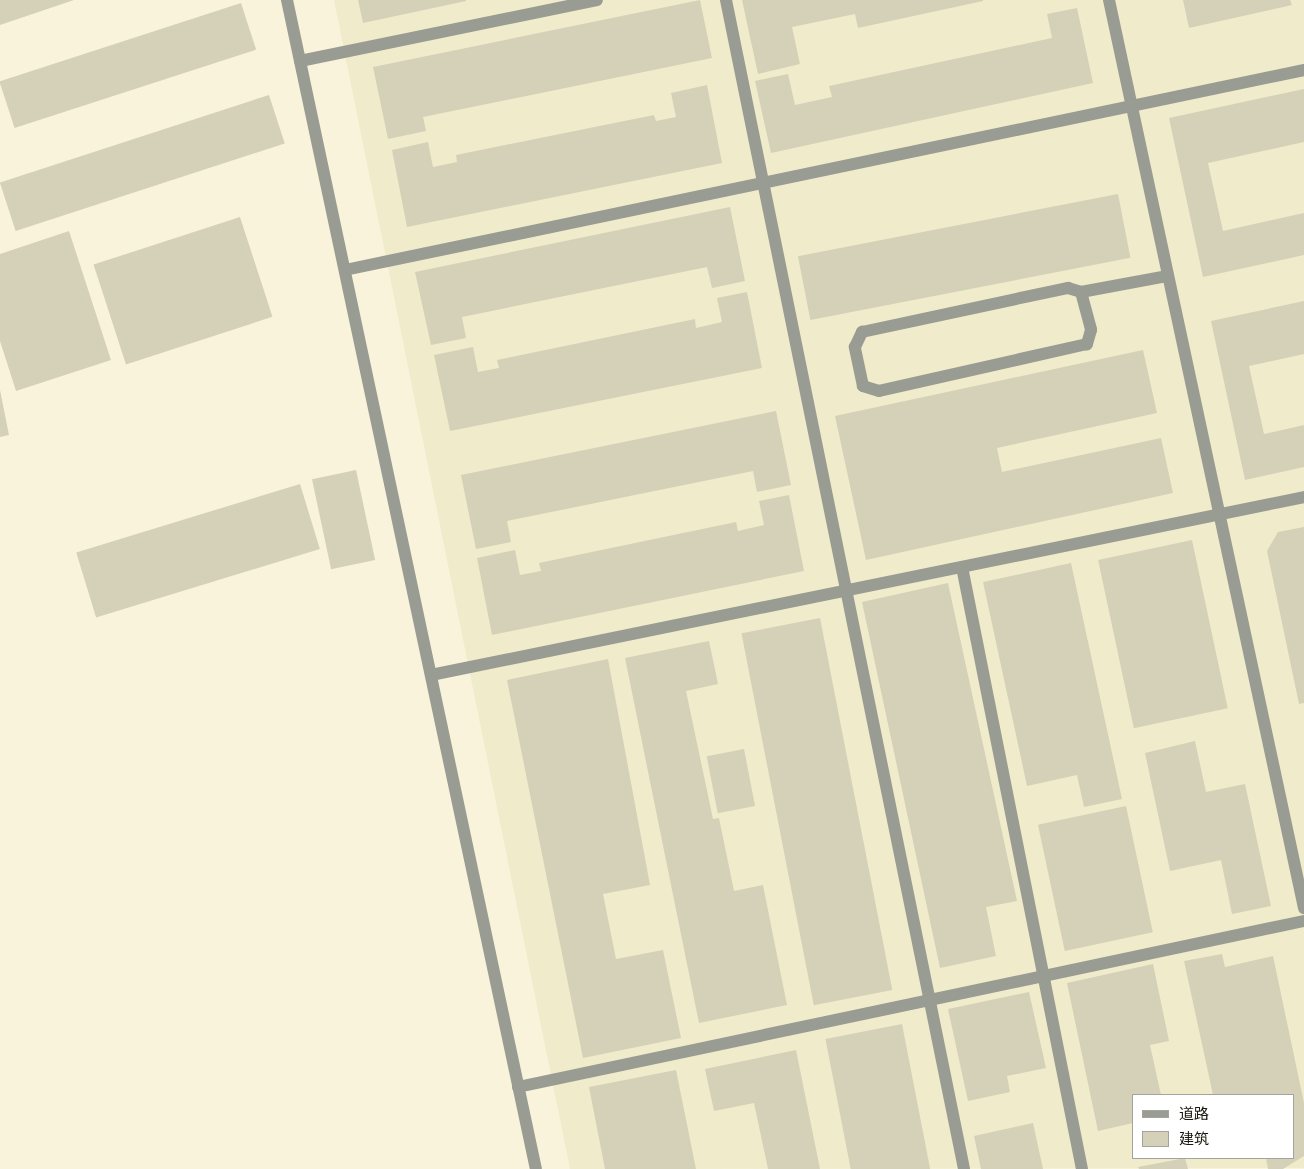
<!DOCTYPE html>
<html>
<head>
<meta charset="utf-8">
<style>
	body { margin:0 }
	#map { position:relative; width:1304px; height:1169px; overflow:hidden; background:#f8f3da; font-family:"Titillium Web","Noto Sans SC",sans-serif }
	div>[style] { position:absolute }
	.built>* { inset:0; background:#f0ebca }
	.building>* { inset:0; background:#d5d1b8; transform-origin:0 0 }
	.lane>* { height:12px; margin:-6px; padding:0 6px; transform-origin:6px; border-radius:6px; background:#989c92 }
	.street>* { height:12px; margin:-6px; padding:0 6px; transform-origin:6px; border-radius:6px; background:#989c92 }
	span { translate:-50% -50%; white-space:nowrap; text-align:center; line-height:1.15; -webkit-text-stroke:4.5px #fff; paint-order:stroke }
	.legend { position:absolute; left:1132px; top:1094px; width:162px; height:65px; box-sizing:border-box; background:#fff; border:1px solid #a3a39f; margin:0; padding:6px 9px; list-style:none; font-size:15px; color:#1a180f }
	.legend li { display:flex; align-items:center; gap:10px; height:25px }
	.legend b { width:25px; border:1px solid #a3a39f }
</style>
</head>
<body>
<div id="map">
	<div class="built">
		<i style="clip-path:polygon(evenodd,334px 0,1304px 0,1304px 1168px,570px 1169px,334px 0,1133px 1095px,1293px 1095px,1293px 1158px,1133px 1158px,1133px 1095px)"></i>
	</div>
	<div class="building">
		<i style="clip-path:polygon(0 0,74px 0,0 25px)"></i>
		<i style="clip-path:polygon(358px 0,466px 0,466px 1px,363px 23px)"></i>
		<i style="clip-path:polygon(700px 0,712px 58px,423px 117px,426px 131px,388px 139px,373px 67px)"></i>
		<i style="clip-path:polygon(742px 0,983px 0,983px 1px,858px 28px,855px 14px,792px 27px,800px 64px,758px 74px)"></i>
		<i style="clip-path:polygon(1183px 0,1290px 0,1292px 5px,1189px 28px)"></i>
		<i style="left:241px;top:3px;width:49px;height:254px;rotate:72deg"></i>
		<i style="clip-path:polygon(1077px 8px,1093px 83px,771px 153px,755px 81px,788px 74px,795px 105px,832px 97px,829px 86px,1052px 38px,1047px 14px)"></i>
		<i style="clip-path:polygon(707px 85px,722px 163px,407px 227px,392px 150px,428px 142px,433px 167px,457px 162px,456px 155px,654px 115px,656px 121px,676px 117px,671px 93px)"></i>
		<i style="clip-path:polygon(1304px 89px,1304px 142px,1208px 163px,1223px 231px,1304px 213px,1304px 255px,1203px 277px,1169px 118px)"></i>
		<i style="left:269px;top:95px;width:51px;height:283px;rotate:72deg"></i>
		<i style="left:1118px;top:194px;width:65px;height:326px;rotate:79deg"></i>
		<i style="clip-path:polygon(730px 207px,745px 281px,712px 288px,707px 267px,462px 317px,466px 338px,431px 345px,415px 272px)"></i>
		<i style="left:240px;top:217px;width:105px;height:154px;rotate:72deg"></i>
		<i style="clip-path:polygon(69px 231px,111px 360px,16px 391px,0 341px,0 254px)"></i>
		<i style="clip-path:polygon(747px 292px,762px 368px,450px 431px,434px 355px,473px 347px,478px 372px,499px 368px,497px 360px,695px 319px,696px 328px,722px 322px,717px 298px)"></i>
		<i style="clip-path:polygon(1304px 301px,1304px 354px,1249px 366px,1264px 434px,1304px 425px,1304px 467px,1245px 480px,1211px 321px)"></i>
		<i style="clip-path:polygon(1143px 350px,1157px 413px,997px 448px,1002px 472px,1161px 438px,1173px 493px,866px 560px,835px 416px)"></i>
		<i style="clip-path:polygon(0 390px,9px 435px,0 437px)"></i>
		<i style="clip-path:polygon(776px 411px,791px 485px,757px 492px,753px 471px,507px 521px,511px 542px,476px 549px,461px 475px)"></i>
		<i style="left:356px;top:470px;width:92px;height:45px;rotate:78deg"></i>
		<i style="left:300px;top:484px;width:68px;height:234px;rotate:73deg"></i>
		<i style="clip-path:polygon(789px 495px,804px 571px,492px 635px,477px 558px,515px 550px,520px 575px,541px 571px,539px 563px,736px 522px,738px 531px,764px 525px,759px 501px)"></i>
		<i style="clip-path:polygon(1304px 527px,1304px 703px,1299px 704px,1267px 551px,1278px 532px)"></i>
		<i style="left:1192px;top:540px;width:172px;height:96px;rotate:78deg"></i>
		<i style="clip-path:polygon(1071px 563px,1122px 799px,1084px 807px,1077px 775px,1027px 786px,983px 582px)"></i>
		<i style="clip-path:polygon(948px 583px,1017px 901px,986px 907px,996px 956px,940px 968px,862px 602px)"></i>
		<i style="left:820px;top:618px;width:379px;height:80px;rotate:79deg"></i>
		<i style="clip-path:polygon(709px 641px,718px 684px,686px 691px,713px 819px,719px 818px,734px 891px,763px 885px,787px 1005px,699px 1023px,625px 658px)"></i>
		<i style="clip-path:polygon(608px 659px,650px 885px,603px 894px,616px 959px,663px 950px,681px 1038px,583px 1058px,507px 680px)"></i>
		<i style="clip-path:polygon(1195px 741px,1206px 792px,1245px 784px,1271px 906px,1232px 914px,1221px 860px,1170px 871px,1145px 753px)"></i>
		<i style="left:744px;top:749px;width:58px;height:38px;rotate:79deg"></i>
		<i style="left:1126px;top:806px;width:129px;height:90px;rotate:78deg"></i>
		<i style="clip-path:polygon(1222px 954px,1225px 967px,1273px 956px,1304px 1103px,1304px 1156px,1283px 1169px,1268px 1169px,1266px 1158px,1293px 1158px,1293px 1095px,1213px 1095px,1184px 961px)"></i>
		<i style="clip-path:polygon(1153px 964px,1169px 1041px,1150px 1045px,1161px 1095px,1133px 1095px,1133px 1123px,1098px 1131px,1067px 983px)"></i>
		<i style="clip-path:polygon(1029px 992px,1046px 1068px,1007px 1076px,1010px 1092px,968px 1101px,948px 1009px)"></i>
		<i style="left:902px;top:1024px;width:148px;height:78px;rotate:79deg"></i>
		<i style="clip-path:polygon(796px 1050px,820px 1169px,768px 1169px,754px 1103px,714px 1111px,705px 1069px)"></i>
		<i style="clip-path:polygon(676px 1070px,696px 1169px,605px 1169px,589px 1087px)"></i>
		<i style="clip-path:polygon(1033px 1123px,1043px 1169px,981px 1169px,974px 1136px)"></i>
		<i style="clip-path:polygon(1185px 1158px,1188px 1169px,1139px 1169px,1138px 1167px)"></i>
	</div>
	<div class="lane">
		<i style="left:300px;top:61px;width:303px;rotate:-11.6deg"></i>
		<i style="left:1081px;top:292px;width:39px;rotate:75deg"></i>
		<i style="left:1091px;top:330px;width:15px;rotate:106deg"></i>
		<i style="left:1087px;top:344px;width:213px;rotate:167.3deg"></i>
		<i style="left:879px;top:391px;width:17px;rotate:-163deg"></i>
		<i style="left:863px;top:386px;width:40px;rotate:-102deg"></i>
		<i style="left:855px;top:347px;width:17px;rotate:-65deg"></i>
		<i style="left:862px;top:332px;width:211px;rotate:-12.1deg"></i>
		<i style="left:1068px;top:288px;width:14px;rotate:17deg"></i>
		<i style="left:1081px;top:292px;width:87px;rotate:-10.5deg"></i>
		<i style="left:962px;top:567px;width:614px;rotate:78.73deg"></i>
	</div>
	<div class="street">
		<i style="left:287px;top:0;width:1195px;rotate:77.98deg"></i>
		<i style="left:726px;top:0;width:1193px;rotate:78.49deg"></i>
		<i style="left:1109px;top:0;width:929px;rotate:77.88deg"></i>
		<i style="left:345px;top:270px;width:980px;rotate:-11.78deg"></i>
		<i style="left:431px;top:675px;width:891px;rotate:-11.52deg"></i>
		<i style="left:518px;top:1087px;width:803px;rotate:-11.93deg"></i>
	</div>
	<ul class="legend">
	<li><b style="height:6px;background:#989c92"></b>道路</li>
	<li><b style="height:14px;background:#d5d1b8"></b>建筑</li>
	</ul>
</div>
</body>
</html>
